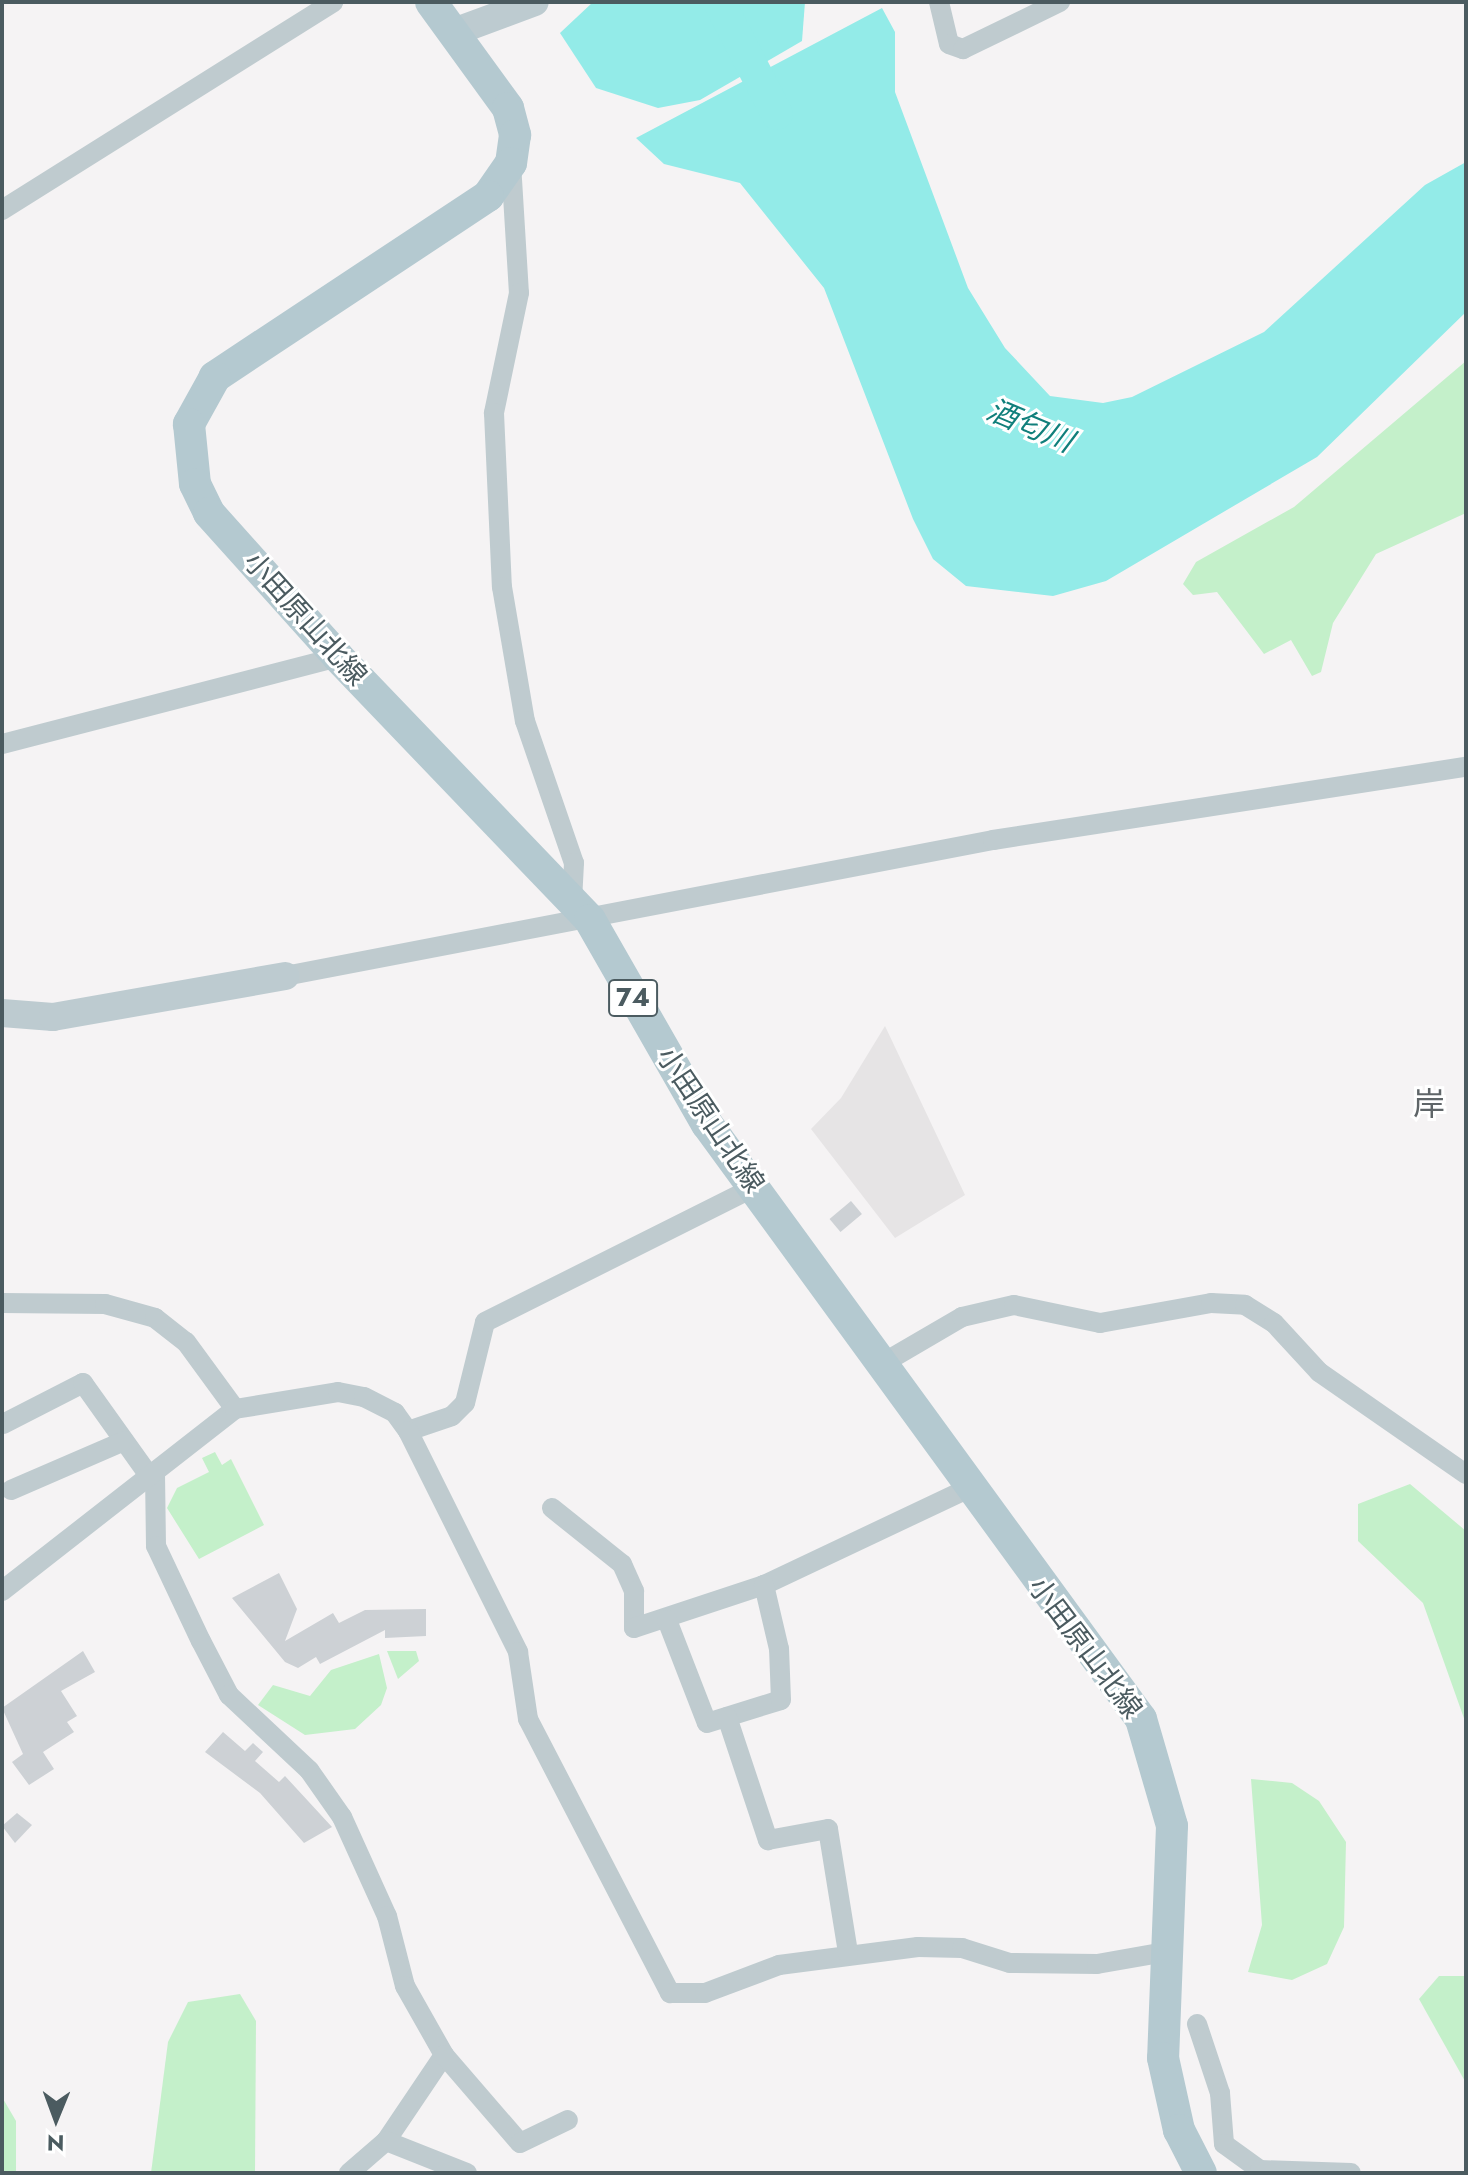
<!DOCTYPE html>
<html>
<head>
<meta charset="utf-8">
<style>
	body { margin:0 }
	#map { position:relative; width:1468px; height:2175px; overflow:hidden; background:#f5f3f4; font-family:Jost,"Noto Sans JP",sans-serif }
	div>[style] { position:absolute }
	.education>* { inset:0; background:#e6e4e5 }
	.green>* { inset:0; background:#c4f0ca }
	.water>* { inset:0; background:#93ebe8 }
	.river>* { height:32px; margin:-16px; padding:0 16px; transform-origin:16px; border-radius:16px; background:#93ebe8 }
	.building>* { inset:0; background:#cdd1d5; transform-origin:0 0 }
	.street>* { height:20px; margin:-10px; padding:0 10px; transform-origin:10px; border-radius:10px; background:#bfcbcf }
	.secondary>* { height:28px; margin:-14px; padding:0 14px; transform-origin:14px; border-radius:14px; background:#bdcbd0 }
	.primary>* { height:32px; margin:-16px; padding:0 16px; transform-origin:16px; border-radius:16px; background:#b4c9d0 }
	span { translate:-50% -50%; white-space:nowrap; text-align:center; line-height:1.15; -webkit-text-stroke:6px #fff; paint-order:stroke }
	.shield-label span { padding:2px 6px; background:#fff; border:2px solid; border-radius:6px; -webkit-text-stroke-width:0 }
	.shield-label { font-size:26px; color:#4b5b60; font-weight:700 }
	.street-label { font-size:28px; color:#4b5b60 }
	.water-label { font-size:30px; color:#107f7b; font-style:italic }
	.quarter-label { font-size:32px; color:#5f6568 }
	.frame { position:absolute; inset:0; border:4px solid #4b5b60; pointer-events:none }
	.north { position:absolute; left:16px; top:2079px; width:80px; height:80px; -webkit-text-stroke:6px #fff; paint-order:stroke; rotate:181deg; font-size:22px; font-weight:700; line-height:32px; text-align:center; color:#4b5b60 }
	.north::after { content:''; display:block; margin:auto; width:28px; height:36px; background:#4b5b60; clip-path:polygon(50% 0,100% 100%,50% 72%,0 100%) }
</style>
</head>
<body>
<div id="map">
	<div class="education">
		<i style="clip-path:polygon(885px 1026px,965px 1195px,895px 1238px,811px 1129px,841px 1098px)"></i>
	</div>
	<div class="green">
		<i style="clip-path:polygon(1466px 361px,1466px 513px,1376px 554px,1333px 623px,1321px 672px,1312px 676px,1291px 640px,1264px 654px,1217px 592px,1193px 595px,1183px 584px,1196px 562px,1294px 507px)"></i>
		<i style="clip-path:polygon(215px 1452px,222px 1465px,231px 1459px,264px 1525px,199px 1559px,167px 1508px,177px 1488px,209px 1472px,202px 1458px)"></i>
		<i style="clip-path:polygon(1410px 1484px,1466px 1531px,1466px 1724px,1423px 1603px,1358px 1541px,1358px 1504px)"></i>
		<i style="clip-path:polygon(416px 1651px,419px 1661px,398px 1679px,387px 1651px)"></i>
		<i style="clip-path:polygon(379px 1654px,387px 1688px,381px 1705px,355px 1729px,305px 1735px,258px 1705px,273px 1685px,310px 1696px,331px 1670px)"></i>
		<i style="clip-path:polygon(1251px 1779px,1292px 1783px,1319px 1801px,1346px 1842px,1344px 1927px,1327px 1964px,1292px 1980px,1248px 1972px,1262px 1925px)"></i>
		<i style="clip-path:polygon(1439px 1976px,1466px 1976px,1466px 2083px,1419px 1999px)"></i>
		<i style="clip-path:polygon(240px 1994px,256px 2021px,255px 2173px,151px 2173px,168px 2042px,188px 2002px)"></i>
		<i style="clip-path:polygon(2px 2097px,16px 2121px,16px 2173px,2px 2173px)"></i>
	</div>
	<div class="water">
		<i style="clip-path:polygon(593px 2px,805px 2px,802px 41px,700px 100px,658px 108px,596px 88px,560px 33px)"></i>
		<i style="clip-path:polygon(882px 8px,895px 32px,895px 92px,968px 288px,1005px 348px,1050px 396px,1103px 403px,1132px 397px,1264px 332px,1425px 185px,1466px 162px,1466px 312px,1317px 457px,1106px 581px,1053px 596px,966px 586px,933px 559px,913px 519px,824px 288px,740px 183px,664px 164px,636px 138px)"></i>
	</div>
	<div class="river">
		<i style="left:719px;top:2px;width:126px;rotate:62.6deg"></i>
	</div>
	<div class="building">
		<i style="left:851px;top:1201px;width:17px;height:28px;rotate:50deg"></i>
		<i style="clip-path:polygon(279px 1573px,297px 1609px,285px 1641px,333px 1613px,339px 1623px,365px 1610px,426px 1609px,426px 1636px,385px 1638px,385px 1630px,320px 1664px,316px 1657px,298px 1668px,285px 1662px,232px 1598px)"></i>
		<i style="clip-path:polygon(83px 1651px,95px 1672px,61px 1691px,77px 1716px,67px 1722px,74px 1732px,43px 1752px,54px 1769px,29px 1785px,12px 1762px,23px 1754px,2px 1708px)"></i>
		<i style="clip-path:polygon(223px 1732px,245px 1751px,253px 1743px,263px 1752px,255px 1761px,279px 1782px,285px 1776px,332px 1827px,304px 1843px,260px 1793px,205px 1752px)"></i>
		<i style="clip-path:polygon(17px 1813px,32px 1825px,15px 1843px,2px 1826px)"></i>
	</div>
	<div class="street">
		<i style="left:939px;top:2px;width:43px;rotate:76.6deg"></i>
		<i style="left:949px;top:44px;width:15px;rotate:20deg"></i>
		<i style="left:963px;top:49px;width:108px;rotate:-25.9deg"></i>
		<i style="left:511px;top:163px;width:130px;rotate:86.5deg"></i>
		<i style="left:519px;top:293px;width:123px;rotate:101.8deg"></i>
		<i style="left:494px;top:413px;width:174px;rotate:87.4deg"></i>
		<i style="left:502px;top:587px;width:136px;rotate:80.3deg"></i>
		<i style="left:525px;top:721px;width:150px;rotate:71deg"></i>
		<i style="left:574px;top:863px;width:37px;rotate:93deg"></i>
		<i style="left:2px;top:210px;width:391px;rotate:-32.1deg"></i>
		<i style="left:2px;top:744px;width:347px;rotate:-14.5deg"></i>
		<i style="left:285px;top:976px;width:721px;rotate:-10.87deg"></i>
		<i style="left:993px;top:840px;width:479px;rotate:-8.8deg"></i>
		<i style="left:2px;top:1303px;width:103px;rotate:0.6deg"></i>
		<i style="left:105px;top:1304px;width:52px;rotate:15.6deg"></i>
		<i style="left:155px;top:1318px;width:39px;rotate:38deg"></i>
		<i style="left:186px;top:1342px;width:83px;rotate:53.8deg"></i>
		<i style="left:885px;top:1362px;width:89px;rotate:-30.3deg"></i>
		<i style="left:962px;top:1317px;width:53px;rotate:-13deg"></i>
		<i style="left:1014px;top:1305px;width:88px;rotate:11.8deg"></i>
		<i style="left:1100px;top:1323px;width:113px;rotate:-10.2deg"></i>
		<i style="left:1211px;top:1303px;width:34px;rotate:3deg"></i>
		<i style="left:1245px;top:1305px;width:34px;rotate:32deg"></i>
		<i style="left:1274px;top:1323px;width:67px;rotate:47.4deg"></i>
		<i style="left:1319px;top:1372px;width:179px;rotate:34.8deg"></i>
		<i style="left:3px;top:1424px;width:90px;rotate:-27.1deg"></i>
		<i style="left:83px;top:1383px;width:115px;rotate:54.5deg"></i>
		<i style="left:408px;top:1431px;width:46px;rotate:-18.8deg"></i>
		<i style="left:452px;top:1416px;width:18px;rotate:-45deg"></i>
		<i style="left:465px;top:1403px;width:83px;rotate:-76.1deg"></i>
		<i style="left:485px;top:1322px;width:300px;rotate:-26.6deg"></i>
		<i style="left:155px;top:1474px;width:72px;rotate:89.2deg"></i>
		<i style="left:156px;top:1546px;width:105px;rotate:64.7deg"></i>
		<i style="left:201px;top:1641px;width:61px;rotate:62.6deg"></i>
		<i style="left:229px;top:1695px;width:110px;rotate:43.2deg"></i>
		<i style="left:309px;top:1770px;width:57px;rotate:54.9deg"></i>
		<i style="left:342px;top:1817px;width:109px;rotate:65.6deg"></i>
		<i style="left:387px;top:1916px;width:72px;rotate:75.6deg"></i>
		<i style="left:405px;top:1986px;width:79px;rotate:60.5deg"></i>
		<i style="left:444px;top:2055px;width:104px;rotate:124deg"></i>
		<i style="left:386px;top:2141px;width:49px;rotate:139.1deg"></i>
		<i style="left:11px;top:1490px;width:123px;rotate:-23.4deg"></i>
		<i style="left:552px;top:1508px;width:90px;rotate:38.7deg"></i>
		<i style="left:622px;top:1564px;width:30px;rotate:66deg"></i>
		<i style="left:634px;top:1591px;width:37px;rotate:90deg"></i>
		<i style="left:634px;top:1628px;width:137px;rotate:-18.3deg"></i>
		<i style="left:764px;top:1585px;width:229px;rotate:-25.3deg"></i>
		<i style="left:2px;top:1591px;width:296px;rotate:-38deg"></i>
		<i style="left:235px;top:1409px;width:104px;rotate:-9.4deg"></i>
		<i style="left:338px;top:1392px;width:26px;rotate:11deg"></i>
		<i style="left:364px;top:1397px;width:35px;rotate:27deg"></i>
		<i style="left:395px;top:1413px;width:22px;rotate:54deg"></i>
		<i style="left:408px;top:1431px;width:247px;rotate:63.5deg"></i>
		<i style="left:518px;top:1652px;width:68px;rotate:81.5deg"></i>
		<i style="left:528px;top:1719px;width:309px;rotate:62.6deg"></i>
		<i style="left:670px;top:1993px;width:35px"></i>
		<i style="left:705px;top:1993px;width:79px;rotate:-20.7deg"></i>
		<i style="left:779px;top:1965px;width:140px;rotate:-7.4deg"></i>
		<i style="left:918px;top:1947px;width:44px;rotate:1.3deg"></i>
		<i style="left:962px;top:1948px;width:50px;rotate:17.4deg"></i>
		<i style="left:1010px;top:1963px;width:87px;rotate:0.7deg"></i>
		<i style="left:1097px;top:1964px;width:70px;rotate:-9.9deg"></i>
		<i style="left:667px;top:1620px;width:110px;rotate:68.8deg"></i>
		<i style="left:707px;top:1723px;width:77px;rotate:-17.3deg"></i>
		<i style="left:781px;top:1700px;width:51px;rotate:-92.2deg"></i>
		<i style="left:779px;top:1649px;width:66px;rotate:-103.2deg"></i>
		<i style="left:727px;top:1717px;width:130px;rotate:71.6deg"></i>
		<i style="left:768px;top:1840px;width:61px;rotate:-10.4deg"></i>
		<i style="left:828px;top:1829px;width:126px;rotate:80.8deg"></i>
		<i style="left:1197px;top:2024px;width:73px;rotate:71.6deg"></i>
		<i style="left:1220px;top:2093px;width:51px;rotate:85.5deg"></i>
		<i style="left:1224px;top:2144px;width:44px;rotate:35.8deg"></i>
		<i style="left:1260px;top:2170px;width:91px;rotate:1.9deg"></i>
		<i style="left:444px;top:2055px;width:116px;rotate:49.2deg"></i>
		<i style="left:520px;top:2143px;width:53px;rotate:-25.6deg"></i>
		<i style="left:386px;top:2141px;width:87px;rotate:21.6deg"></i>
	</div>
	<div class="secondary">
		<i style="left:454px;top:32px;width:86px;rotate:-20.3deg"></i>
		<i style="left:2px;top:1013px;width:51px;rotate:4.5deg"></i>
		<i style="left:53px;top:1017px;width:236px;rotate:-10deg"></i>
	</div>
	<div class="primary">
		<i style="left:431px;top:2px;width:131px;rotate:54deg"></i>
		<i style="left:508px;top:108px;width:28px;rotate:75deg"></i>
		<i style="left:515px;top:135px;width:28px;rotate:98deg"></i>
		<i style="left:511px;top:163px;width:40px;rotate:124.9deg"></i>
		<i style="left:488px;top:196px;width:328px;rotate:146.5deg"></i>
		<i style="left:215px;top:377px;width:54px;rotate:119deg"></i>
		<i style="left:189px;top:424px;width:60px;rotate:84.3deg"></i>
		<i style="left:195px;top:484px;width:32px;rotate:64deg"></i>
		<i style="left:209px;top:513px;width:193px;rotate:48.1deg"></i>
		<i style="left:338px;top:657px;width:364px;rotate:46.2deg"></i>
		<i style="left:590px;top:920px;width:235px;rotate:60.2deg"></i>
		<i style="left:707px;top:1124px;width:736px;rotate:53.89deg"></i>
		<i style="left:1141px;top:1719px;width:111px;rotate:73.8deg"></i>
		<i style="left:1172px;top:1826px;width:232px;rotate:92.2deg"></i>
		<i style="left:1163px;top:2058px;width:74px;rotate:77.5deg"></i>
		<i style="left:1179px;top:2130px;width:48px;rotate:62.9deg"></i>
	</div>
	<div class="shield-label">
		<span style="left:633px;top:998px">74</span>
	</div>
	<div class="street-label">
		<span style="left:305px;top:619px;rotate:48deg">小田原山北線</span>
		<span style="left:710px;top:1120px;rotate:56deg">小田原山北線</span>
		<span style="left:1085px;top:1648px;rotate:53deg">小田原山北線</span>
	</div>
	<div class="water-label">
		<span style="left:1030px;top:426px;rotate:23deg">酒匂川</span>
	</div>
	<div class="quarter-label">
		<span style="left:1429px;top:1104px">岸</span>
	</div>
	<div class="frame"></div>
	<div class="north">N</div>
</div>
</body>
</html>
